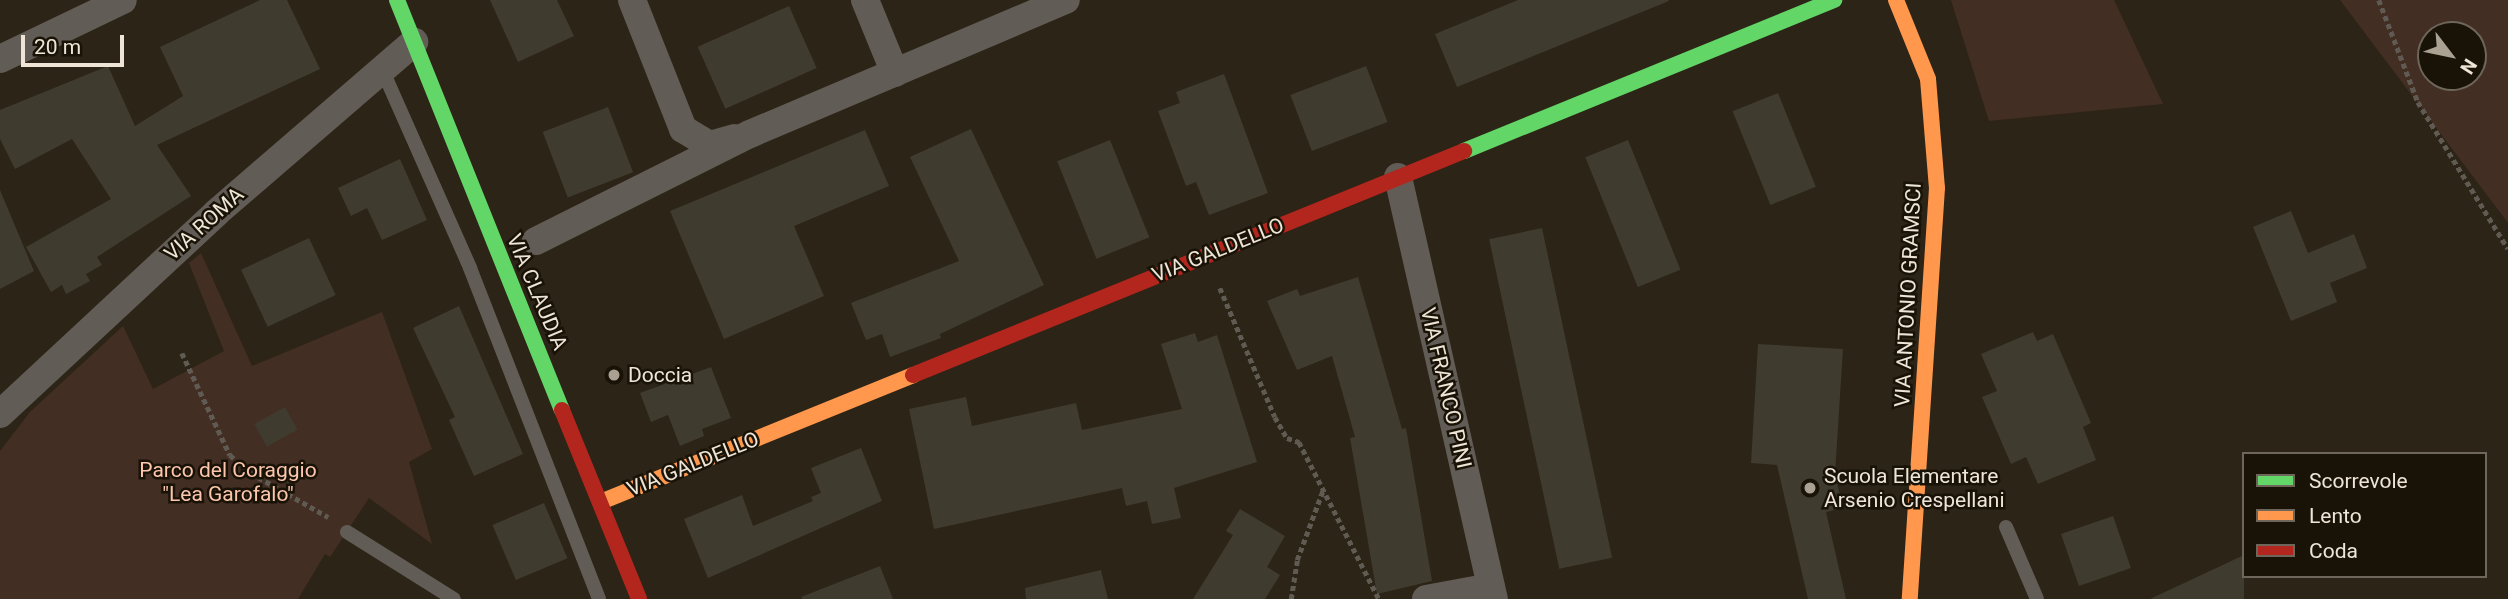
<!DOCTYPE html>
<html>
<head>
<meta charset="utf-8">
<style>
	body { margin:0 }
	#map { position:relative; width:2508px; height:599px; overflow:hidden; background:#2c2416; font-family:Roboto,sans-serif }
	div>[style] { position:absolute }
	.green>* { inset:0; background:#432e23 }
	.building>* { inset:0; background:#3f3b2f; transform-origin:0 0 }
	.path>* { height:4.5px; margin-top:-2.25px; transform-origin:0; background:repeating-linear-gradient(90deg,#5f5a52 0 5px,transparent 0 8.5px) }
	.lane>* { height:14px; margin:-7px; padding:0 7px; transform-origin:7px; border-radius:7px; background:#625c57 }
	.street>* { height:28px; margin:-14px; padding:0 14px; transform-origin:14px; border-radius:14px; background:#625c57 }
	.fast>* { height:16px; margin:-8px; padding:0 8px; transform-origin:8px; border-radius:8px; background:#63d668 }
	.slow>* { height:16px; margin:-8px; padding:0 8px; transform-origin:8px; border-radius:8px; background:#ff974d }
	.jam>* { height:16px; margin:-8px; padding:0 8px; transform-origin:8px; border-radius:8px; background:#b3261e }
	.dots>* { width:19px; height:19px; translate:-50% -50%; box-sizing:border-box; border:4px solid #181207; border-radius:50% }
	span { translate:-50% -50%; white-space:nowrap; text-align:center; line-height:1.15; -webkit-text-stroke:5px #181207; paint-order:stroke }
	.street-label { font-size:21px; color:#eee5d6 }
	.poi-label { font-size:21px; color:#eee5d6 }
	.left { translate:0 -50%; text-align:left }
	.park-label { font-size:21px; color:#fcc6ad }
	.legend { position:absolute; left:2242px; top:452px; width:245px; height:126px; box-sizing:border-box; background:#181207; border:2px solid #6e665a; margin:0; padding:9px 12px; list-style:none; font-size:21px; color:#eee5d6 }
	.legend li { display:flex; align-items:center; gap:14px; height:35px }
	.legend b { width:35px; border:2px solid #6e665a }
	.north { position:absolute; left:2417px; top:21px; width:70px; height:70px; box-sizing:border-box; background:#181207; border:2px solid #6e665a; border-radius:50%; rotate:122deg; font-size:19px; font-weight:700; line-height:28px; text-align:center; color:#eee5d6 }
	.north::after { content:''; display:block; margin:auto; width:24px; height:32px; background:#aaa193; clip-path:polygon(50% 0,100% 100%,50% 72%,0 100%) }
	.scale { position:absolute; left:21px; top:35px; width:103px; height:32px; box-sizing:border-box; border:4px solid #eee5d6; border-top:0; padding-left:9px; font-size:21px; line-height:24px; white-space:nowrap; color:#eee5d6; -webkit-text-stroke:5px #181207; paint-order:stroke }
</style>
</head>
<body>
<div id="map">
	<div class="green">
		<i style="clip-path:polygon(1951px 0,2114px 0,2163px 104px,1989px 121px)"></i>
		<i style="clip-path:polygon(evenodd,2340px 0,2508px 0,2508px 223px,2340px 0,2473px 35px,2473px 77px,2431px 77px,2431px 35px,2473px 35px)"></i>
		<i style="clip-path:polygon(201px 253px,252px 366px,382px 312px,432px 449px,409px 462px,432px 544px,369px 498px,330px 557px,325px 554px,298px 599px,0 599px,0 451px,30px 412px,123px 326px,153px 389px,224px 351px,189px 263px)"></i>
	</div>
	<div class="building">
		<i style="clip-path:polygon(260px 0,287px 0,320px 69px,157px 145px,191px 196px,97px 257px,102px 265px,86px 274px,90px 281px,66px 294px,62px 285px,51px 292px,26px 247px,111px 199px,72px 139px,15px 169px,0 139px,0 110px,108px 66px,135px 126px,183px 96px,160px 47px)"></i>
		<i style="clip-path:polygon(490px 0,557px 0,574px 36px,518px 62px)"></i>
		<i style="clip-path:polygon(1518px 0,1668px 0,1669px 1px,1457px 87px,1435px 34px)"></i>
		<i style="left:789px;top:6px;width:68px;height:100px;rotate:66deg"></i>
		<i style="left:1366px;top:66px;width:60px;height:81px;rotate:69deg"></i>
		<i style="clip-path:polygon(1224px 74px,1268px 193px,1209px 215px,1196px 182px,1186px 186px,1158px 111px,1180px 103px,1176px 92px)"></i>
		<i style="left:1778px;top:93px;width:101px;height:49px;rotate:68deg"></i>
		<i style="left:608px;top:107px;width:70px;height:70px;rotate:69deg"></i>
		<i style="clip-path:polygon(971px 129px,1044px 285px,940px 334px,941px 338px,890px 357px,882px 334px,866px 340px,851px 303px,959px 261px,910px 157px)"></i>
		<i style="clip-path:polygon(865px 130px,889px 186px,794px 226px,824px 296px,724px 339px,670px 211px)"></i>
		<i style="left:1110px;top:140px;width:105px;height:57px;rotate:68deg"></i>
		<i style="left:1628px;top:140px;width:140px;height:46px;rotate:68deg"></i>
		<i style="clip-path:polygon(400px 159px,427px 220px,382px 240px,367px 208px,351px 216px,338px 188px)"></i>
		<i style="clip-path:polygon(0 190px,34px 271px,0 289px)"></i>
		<i style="clip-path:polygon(2291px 211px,2308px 253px,2354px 234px,2367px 268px,2330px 283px,2337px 302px,2291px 321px,2253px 227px)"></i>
		<i style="left:1542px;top:228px;width:337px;height:54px;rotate:78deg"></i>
		<i style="left:309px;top:238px;width:63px;height:75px;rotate:65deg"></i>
		<i style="clip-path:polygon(1358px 277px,1402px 429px,1406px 428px,1432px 581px,1377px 594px,1350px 438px,1355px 437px,1332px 356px,1297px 370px,1267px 301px,1297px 289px,1300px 296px)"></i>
		<i style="clip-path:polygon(459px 306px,523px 454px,474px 476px,449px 420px,455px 417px,413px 328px)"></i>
		<i style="clip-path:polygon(2033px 332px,2037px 341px,2053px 334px,2091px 423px,2083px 427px,2096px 460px,2038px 484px,2026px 457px,2011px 464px,1982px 397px,1997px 391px,1981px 354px)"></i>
		<i style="clip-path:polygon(1195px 333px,1198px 342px,1217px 335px,1257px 462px,1174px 488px,1181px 518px,1152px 524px,1147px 501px,1126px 506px,1122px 488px,934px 529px,909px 409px,966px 397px,972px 426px,1076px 403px,1082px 430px,1182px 409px,1161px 344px)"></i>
		<i style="clip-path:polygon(1758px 344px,1843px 349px,1835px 474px,1843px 508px,1826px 512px,1846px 599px,1808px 599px,1777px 465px,1751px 463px)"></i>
		<i style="clip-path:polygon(711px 367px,731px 418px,702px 429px,704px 436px,680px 446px,668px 415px,651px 422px,640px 393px)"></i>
		<i style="left:285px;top:407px;width:26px;height:35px;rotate:61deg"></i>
		<i style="clip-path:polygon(861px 448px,882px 501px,708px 578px,684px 519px,742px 495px,753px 526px,813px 501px,811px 497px,821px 493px,811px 468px)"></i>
		<i style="left:544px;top:503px;width:60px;height:56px;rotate:67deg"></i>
		<i style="clip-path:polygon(1240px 509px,1285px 536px,1267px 567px,1280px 575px,1265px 599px,1193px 599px,1233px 535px,1226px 531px)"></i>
		<i style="left:2113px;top:516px;width:55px;height:55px;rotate:71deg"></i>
		<i style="clip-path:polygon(2244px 555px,2244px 599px,2150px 599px)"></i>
		<i style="clip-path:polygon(880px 566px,893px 599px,802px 599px,801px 597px)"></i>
		<i style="clip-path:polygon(1101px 570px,1108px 599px,1026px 599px,1025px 588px)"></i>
	</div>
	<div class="path">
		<i style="left:2379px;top:0;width:109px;rotate:69.1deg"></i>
		<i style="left:2418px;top:102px;width:172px;rotate:58.5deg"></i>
		<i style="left:1220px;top:288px;width:140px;rotate:66.9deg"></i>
		<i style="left:1275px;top:417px;width:24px;rotate:60deg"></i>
		<i style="left:1287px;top:438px;width:13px;rotate:18deg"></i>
		<i style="left:1299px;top:442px;width:176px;rotate:63deg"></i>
		<i style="left:182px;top:353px;width:113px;rotate:64.8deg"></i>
		<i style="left:230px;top:455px;width:28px;rotate:41deg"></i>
		<i style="left:251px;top:473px;width:89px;rotate:29.7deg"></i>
		<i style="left:1291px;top:599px;width:39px;rotate:-81deg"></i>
		<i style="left:1297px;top:560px;width:75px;rotate:-69.6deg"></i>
	</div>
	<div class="lane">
		<i style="left:382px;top:69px;width:218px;rotate:66.1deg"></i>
		<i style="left:470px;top:268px;width:355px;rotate:68.7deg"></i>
		<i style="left:2006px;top:527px;width:78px;rotate:66.7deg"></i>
		<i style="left:347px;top:532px;width:126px;rotate:32.1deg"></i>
	</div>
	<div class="street">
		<i style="left:632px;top:0;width:139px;rotate:68.4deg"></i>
		<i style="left:683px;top:129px;width:31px;rotate:31deg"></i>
		<i style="left:710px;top:145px;width:25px;rotate:-16deg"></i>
		<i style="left:865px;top:0;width:79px;rotate:67.7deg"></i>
		<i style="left:0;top:59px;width:136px;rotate:-25.6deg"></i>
		<i style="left:1398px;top:177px;width:433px;rotate:77.2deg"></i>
		<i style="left:536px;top:241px;width:239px;rotate:-26.6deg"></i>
		<i style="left:750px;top:134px;width:343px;rotate:-23deg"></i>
		<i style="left:0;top:414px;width:295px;rotate:-42.9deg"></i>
		<i style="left:216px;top:213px;width:262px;rotate:-40.8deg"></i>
		<i style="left:1426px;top:599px;width:66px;rotate:-10.5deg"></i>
	</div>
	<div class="fast">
		<i style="left:397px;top:0;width:442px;rotate:68.1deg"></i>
		<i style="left:1464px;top:151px;width:400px;rotate:-22.2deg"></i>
	</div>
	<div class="slow">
		<i style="left:1896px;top:0;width:85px;rotate:67.9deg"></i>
		<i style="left:1928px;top:79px;width:109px;rotate:85.3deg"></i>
		<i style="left:1937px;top:188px;width:412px;rotate:93.8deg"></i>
		<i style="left:603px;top:501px;width:335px;rotate:-22.1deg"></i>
	</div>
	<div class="jam">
		<i style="left:913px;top:375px;width:595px;rotate:-22.12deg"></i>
		<i style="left:562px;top:410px;width:204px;rotate:67.8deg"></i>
	</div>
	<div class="dots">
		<i style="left:614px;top:375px;background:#aaa193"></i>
		<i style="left:1810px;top:488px;background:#aaa193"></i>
	</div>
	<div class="street-label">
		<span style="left:204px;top:224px;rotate:-42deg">VIA ROMA</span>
		<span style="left:1218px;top:250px;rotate:-22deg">VIA GALDELLO</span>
		<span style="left:537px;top:292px;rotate:67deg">VIA CLAUDIA</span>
		<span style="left:1908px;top:295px;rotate:-87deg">VIA ANTONIO GRAMSCI</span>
		<span style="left:1446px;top:388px;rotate:77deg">VIA FRANCO PINI</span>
		<span style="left:693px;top:464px;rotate:-22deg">VIA GALDELLO</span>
	</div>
	<div class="poi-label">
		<span class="left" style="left:628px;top:375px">Doccia</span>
		<span class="left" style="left:1824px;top:488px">Scuola Elementare<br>Arsenio Crespellani</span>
	</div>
	<div class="park-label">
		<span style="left:228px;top:482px">Parco del Coraggio<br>"Lea Garofalo"</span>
	</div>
	<ul class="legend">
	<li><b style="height:9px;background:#63d668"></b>Scorrevole</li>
	<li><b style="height:9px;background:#ff974d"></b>Lento</li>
	<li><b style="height:9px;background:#b3261e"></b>Coda</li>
	</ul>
	<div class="north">N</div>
	<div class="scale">20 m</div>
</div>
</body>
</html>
